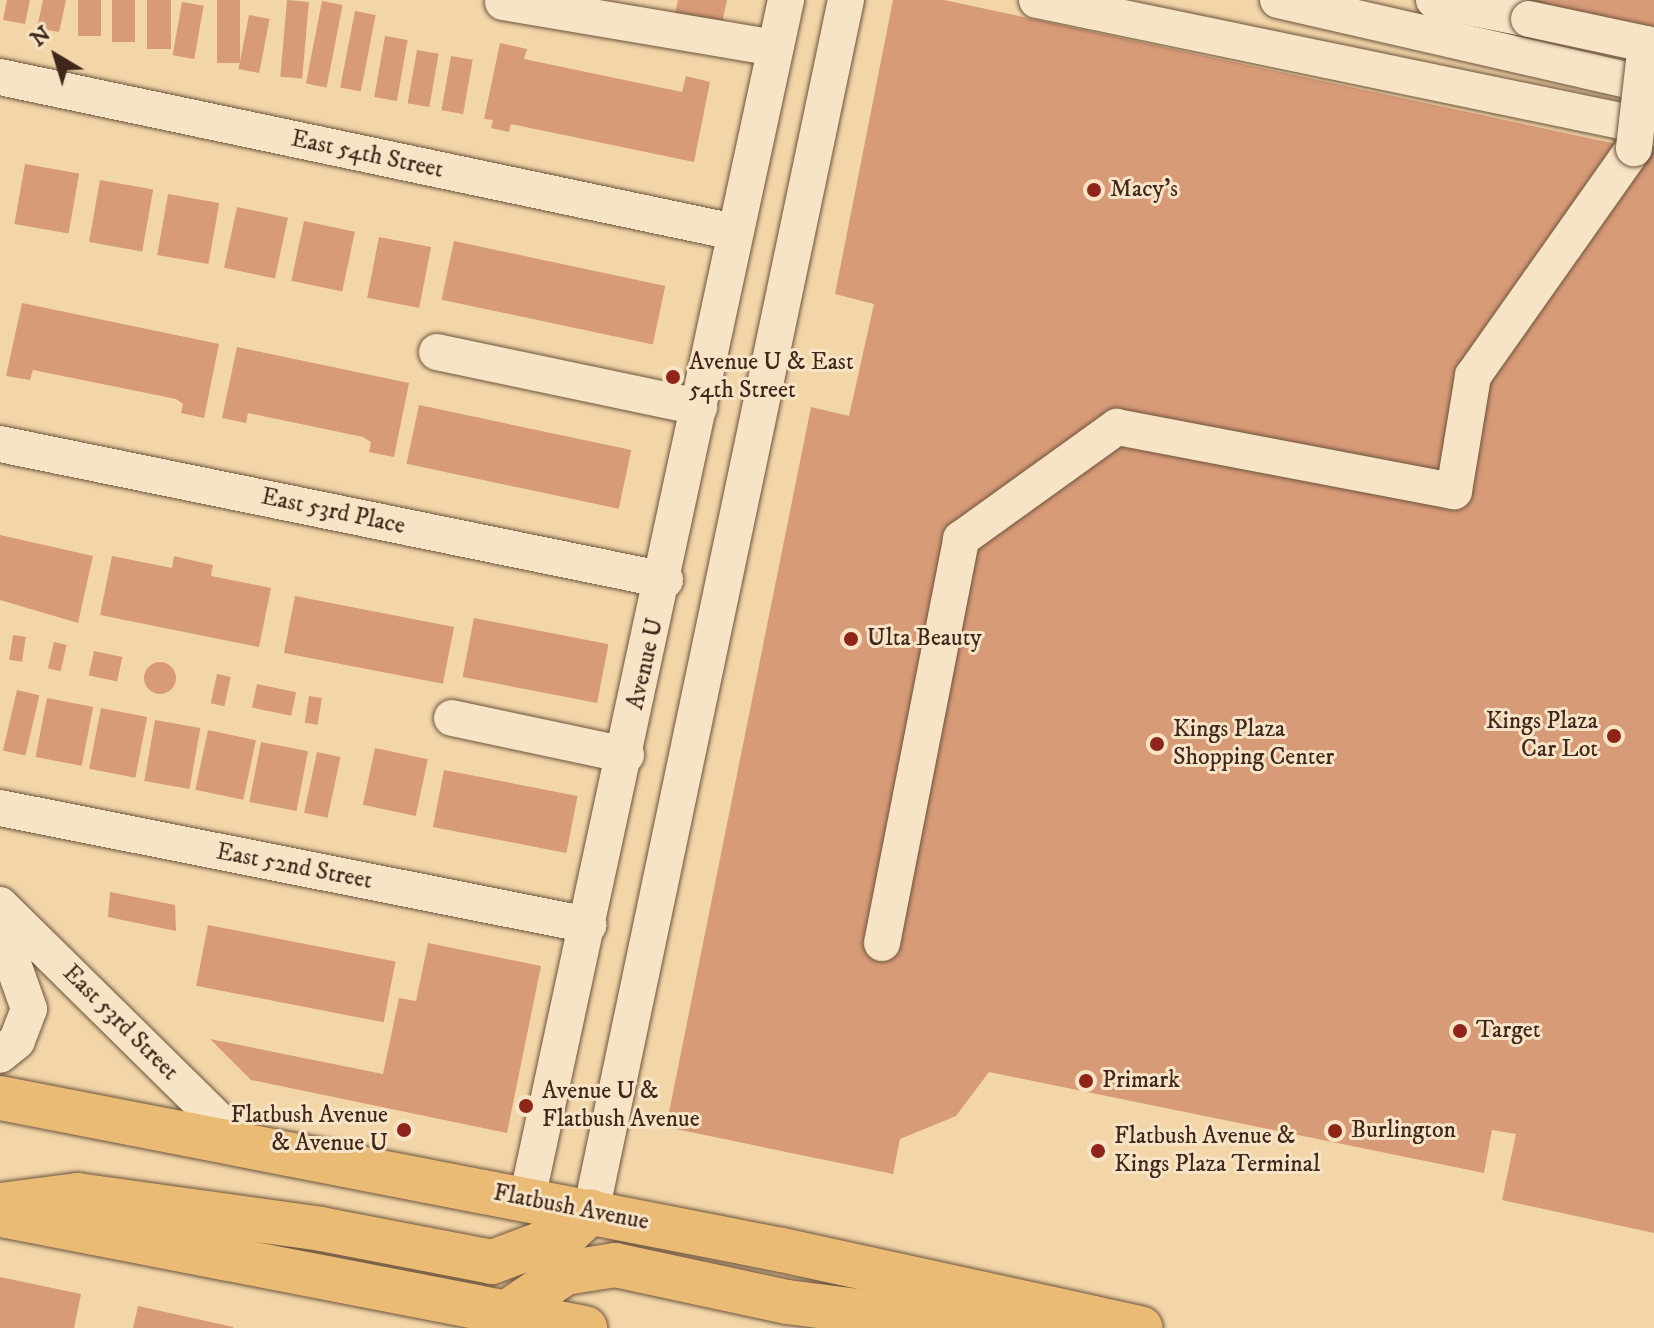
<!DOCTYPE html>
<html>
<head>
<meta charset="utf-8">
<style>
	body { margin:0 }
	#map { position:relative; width:1654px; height:1328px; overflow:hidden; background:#f2d6a8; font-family:"IM FELL DW Pica",serif }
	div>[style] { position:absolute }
	.building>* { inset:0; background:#d89b77; transform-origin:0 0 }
	.round { border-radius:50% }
	.roads { filter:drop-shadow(0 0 2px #6c533e) drop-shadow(0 0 2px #6c533e) }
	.minor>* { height:36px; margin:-18px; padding:0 18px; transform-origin:18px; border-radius:18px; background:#f7e4c6 }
	.major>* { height:44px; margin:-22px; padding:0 22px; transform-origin:22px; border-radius:22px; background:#e9bb74 }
	.bridges { filter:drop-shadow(0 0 2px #6c533e) drop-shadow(0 0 2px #6c533e) }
	.minor-bridge>* { height:36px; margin:-18px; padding:0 18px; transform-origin:18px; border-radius:18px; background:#f7e4c6 }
	.dots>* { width:22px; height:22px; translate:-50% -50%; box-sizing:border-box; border:4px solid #f7e4c6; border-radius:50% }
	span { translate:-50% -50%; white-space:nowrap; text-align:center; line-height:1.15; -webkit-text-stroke:6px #f7e4c6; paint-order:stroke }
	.street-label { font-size:24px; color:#40271b }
	.poi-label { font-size:24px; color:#40271b }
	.left { translate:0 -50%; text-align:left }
	.right { translate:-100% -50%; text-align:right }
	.north { position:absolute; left:16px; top:16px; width:80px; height:80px; -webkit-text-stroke:6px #f7e4c6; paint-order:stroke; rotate:322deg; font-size:22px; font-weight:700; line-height:32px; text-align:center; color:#40271b }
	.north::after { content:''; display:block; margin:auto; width:28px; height:36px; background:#40271b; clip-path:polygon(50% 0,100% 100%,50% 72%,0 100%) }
</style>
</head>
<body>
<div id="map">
	<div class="building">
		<i style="clip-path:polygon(7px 0,30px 0,25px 24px,3px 20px)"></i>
		<i style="clip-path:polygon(43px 0,66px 0,59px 32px,37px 28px)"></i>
		<i style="left:78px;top:0;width:23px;height:36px"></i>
		<i style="left:112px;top:0;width:23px;height:42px"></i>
		<i style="left:147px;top:0;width:24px;height:49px"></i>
		<i style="left:217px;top:0;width:23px;height:63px"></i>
		<i style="left:287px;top:0;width:22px;height:77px;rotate:5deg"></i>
		<i style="clip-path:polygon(678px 0,727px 0,722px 23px,673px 23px)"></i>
		<i style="clip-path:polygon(893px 0,944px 0,1654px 152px,1654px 1233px,1502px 1200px,1516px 1134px,1492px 1130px,1484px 1173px,989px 1072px,956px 1116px,900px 1139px,893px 1174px,666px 1127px,811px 407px,849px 416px,874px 304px,835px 294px)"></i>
		<i style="clip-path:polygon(1530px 0,1654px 0,1654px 27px,1529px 1px)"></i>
		<i style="left:322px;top:1px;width:21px;height:84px;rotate:11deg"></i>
		<i style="left:182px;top:2px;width:22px;height:54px;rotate:10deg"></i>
		<i style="left:355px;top:11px;width:21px;height:78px;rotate:11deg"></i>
		<i style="left:249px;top:15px;width:21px;height:55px;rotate:11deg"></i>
		<i style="left:385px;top:36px;width:23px;height:62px;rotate:10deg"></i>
		<i style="clip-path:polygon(500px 43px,527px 49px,524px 59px,682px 92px,686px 76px,710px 82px,694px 162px,511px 124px,509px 132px,491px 128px,493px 120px,484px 119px)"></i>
		<i style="left:417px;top:50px;width:22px;height:54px;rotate:10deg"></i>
		<i style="left:451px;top:56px;width:22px;height:55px;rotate:10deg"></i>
		<i style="left:25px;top:164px;width:55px;height:61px;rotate:10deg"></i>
		<i style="left:100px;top:180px;width:54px;height:63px;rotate:10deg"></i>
		<i style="left:168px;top:194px;width:52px;height:62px;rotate:10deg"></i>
		<i style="left:237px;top:207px;width:52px;height:62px;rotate:12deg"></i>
		<i style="left:304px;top:221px;width:52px;height:61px;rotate:12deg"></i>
		<i style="left:379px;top:237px;width:53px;height:62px;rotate:11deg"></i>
		<i style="left:454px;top:241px;width:216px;height:60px;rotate:12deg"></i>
		<i style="clip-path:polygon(22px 303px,219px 344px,204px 418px,181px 413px,183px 404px,176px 399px,33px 370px,30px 380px,6px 376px)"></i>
		<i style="clip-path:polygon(237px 347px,409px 383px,394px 457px,369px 452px,371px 442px,363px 437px,248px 413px,246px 423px,222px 418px)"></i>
		<i style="left:419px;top:405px;width:217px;height:60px;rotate:12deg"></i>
		<i style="clip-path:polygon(0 535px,93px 556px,78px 623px,0 600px)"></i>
		<i style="clip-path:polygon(112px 556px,172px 568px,174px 556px,195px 561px,213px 565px,211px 576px,271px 588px,259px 647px,100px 615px)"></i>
		<i style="left:295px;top:596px;width:162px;height:58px;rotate:11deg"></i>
		<i style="left:474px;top:618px;width:137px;height:60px;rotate:11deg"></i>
		<i style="left:13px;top:635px;width:13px;height:25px;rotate:9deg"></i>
		<i style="left:54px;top:642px;width:13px;height:27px;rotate:13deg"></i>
		<i style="left:94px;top:651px;width:29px;height:25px;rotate:12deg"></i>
		<i class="round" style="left:144px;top:662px;width:32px;height:32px"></i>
		<i style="left:217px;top:674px;width:14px;height:30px;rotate:12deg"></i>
		<i style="left:257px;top:684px;width:40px;height:24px;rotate:12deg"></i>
		<i style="left:17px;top:690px;width:23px;height:62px;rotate:13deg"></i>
		<i style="left:309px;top:696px;width:13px;height:27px;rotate:9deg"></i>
		<i style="left:47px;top:698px;width:47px;height:60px;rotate:11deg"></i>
		<i style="left:101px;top:708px;width:47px;height:62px;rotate:11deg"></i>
		<i style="left:155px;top:720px;width:46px;height:62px;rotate:10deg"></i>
		<i style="left:208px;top:730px;width:49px;height:61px;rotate:12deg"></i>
		<i style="left:261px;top:742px;width:48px;height:61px;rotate:11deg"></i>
		<i style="left:375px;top:748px;width:54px;height:58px;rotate:12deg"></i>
		<i style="left:317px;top:752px;width:24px;height:62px;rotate:12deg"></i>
		<i style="left:444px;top:770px;width:136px;height:58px;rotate:11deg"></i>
		<i style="clip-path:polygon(110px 892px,175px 905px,176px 931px,108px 917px)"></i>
		<i style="left:208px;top:925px;width:191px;height:62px;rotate:11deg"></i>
		<i style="clip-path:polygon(428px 943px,541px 966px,507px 1133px,251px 1080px,210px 1039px,383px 1074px,399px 998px,416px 1001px)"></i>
		<i style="clip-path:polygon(0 1277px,81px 1294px,74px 1328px,0 1328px)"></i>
		<i style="clip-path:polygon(138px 1306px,233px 1327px,233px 1328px,133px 1328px)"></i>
	</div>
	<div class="roads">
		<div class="minor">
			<i style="left:1037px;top:0;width:630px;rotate:11.72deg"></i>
			<i style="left:1278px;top:0;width:386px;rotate:12.9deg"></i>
			<i style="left:1434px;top:0;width:97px;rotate:11.3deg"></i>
			<i style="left:503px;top:2px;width:276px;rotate:9.6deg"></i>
			<i style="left:0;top:77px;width:750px;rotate:11.92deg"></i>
			<i style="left:437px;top:352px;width:268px;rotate:11.9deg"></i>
			<i style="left:0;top:444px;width:679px;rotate:11.56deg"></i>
			<i style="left:452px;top:718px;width:178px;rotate:12deg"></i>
			<i style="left:0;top:808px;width:600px;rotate:11.25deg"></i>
			<i style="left:0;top:905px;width:336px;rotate:44.6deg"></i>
			<i style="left:0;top:927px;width:87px;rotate:70.5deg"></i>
			<i style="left:29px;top:1009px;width:34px;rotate:111deg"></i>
			<i style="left:17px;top:1041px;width:22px;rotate:141deg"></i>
			<i style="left:882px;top:943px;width:412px;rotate:-78.9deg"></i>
			<i style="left:961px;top:539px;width:192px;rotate:-35.7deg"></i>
			<i style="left:1117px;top:427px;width:343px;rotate:10.8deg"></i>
			<i style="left:1454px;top:491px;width:117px;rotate:-80.6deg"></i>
			<i style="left:1473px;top:376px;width:279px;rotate:-54.8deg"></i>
			<i style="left:527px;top:1199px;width:1227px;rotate:-77.81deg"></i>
			<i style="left:591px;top:1212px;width:1239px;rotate:-78.12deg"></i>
		</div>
		<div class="major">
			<i style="left:0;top:1098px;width:797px;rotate:11deg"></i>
			<i style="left:782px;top:1250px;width:367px;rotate:12.3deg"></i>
			<i style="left:0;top:1205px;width:78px;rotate:-7.4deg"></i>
			<i style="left:77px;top:1195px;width:246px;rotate:7.9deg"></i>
			<i style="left:321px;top:1229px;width:174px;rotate:10.9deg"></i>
			<i style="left:492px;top:1262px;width:80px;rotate:-20.5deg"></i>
			<i style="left:567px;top:1234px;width:33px;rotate:-43deg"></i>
			<i style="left:6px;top:1216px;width:590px;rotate:10.95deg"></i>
			<i style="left:509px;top:1311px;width:68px;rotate:-34.2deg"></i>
			<i style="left:565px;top:1273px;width:51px;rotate:-9.1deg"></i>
			<i style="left:615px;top:1265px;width:176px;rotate:12.1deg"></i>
			<i style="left:787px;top:1302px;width:192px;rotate:7.2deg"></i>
			<i style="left:977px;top:1326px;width:67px;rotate:-6.8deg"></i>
		</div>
	</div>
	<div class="bridges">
		<div class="minor-bridge">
			<i style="left:1529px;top:19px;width:120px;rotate:12.1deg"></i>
			<i style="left:1646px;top:44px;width:105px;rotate:96.6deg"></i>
		</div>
	</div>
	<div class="dots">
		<i style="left:1094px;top:190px;background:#8f2418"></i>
		<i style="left:673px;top:377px;background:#8f2418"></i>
		<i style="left:851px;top:639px;background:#8f2418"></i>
		<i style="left:1614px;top:736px;background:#8f2418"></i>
		<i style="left:1157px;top:744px;background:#8f2418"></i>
		<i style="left:1460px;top:1031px;background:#8f2418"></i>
		<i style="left:1086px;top:1081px;background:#8f2418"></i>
		<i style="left:526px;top:1106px;background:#8f2418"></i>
		<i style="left:404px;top:1130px;background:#8f2418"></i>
		<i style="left:1335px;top:1131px;background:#8f2418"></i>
		<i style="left:1098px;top:1151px;background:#8f2418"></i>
	</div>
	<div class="street-label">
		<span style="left:367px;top:155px;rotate:12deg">East 54th Street</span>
		<span style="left:333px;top:512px;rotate:12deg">East 53rd Place</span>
		<span style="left:646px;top:664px;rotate:-77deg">Avenue U</span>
		<span style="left:294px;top:867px;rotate:11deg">East 52nd Street</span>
		<span style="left:120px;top:1023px;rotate:45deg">East 53rd Street</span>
		<span style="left:571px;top:1208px;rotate:11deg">Flatbush Avenue</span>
	</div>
	<div class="poi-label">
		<span class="left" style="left:1110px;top:190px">Macy's</span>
		<span class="left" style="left:689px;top:377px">Avenue U &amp; East<br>54th Street</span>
		<span class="left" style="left:867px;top:639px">Ulta Beauty</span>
		<span class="right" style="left:1598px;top:736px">Kings Plaza<br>Car Lot</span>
		<span class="left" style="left:1173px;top:744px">Kings Plaza<br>Shopping Center</span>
		<span class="left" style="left:1476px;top:1031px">Target</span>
		<span class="left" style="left:1102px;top:1081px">Primark</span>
		<span class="left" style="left:542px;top:1106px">Avenue U &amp;<br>Flatbush Avenue</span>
		<span class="right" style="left:388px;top:1130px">Flatbush Avenue<br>&amp; Avenue U</span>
		<span class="left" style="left:1351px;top:1131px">Burlington</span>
		<span class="left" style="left:1114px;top:1151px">Flatbush Avenue &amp;<br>Kings Plaza Terminal</span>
	</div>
	<div class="north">N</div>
</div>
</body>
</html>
